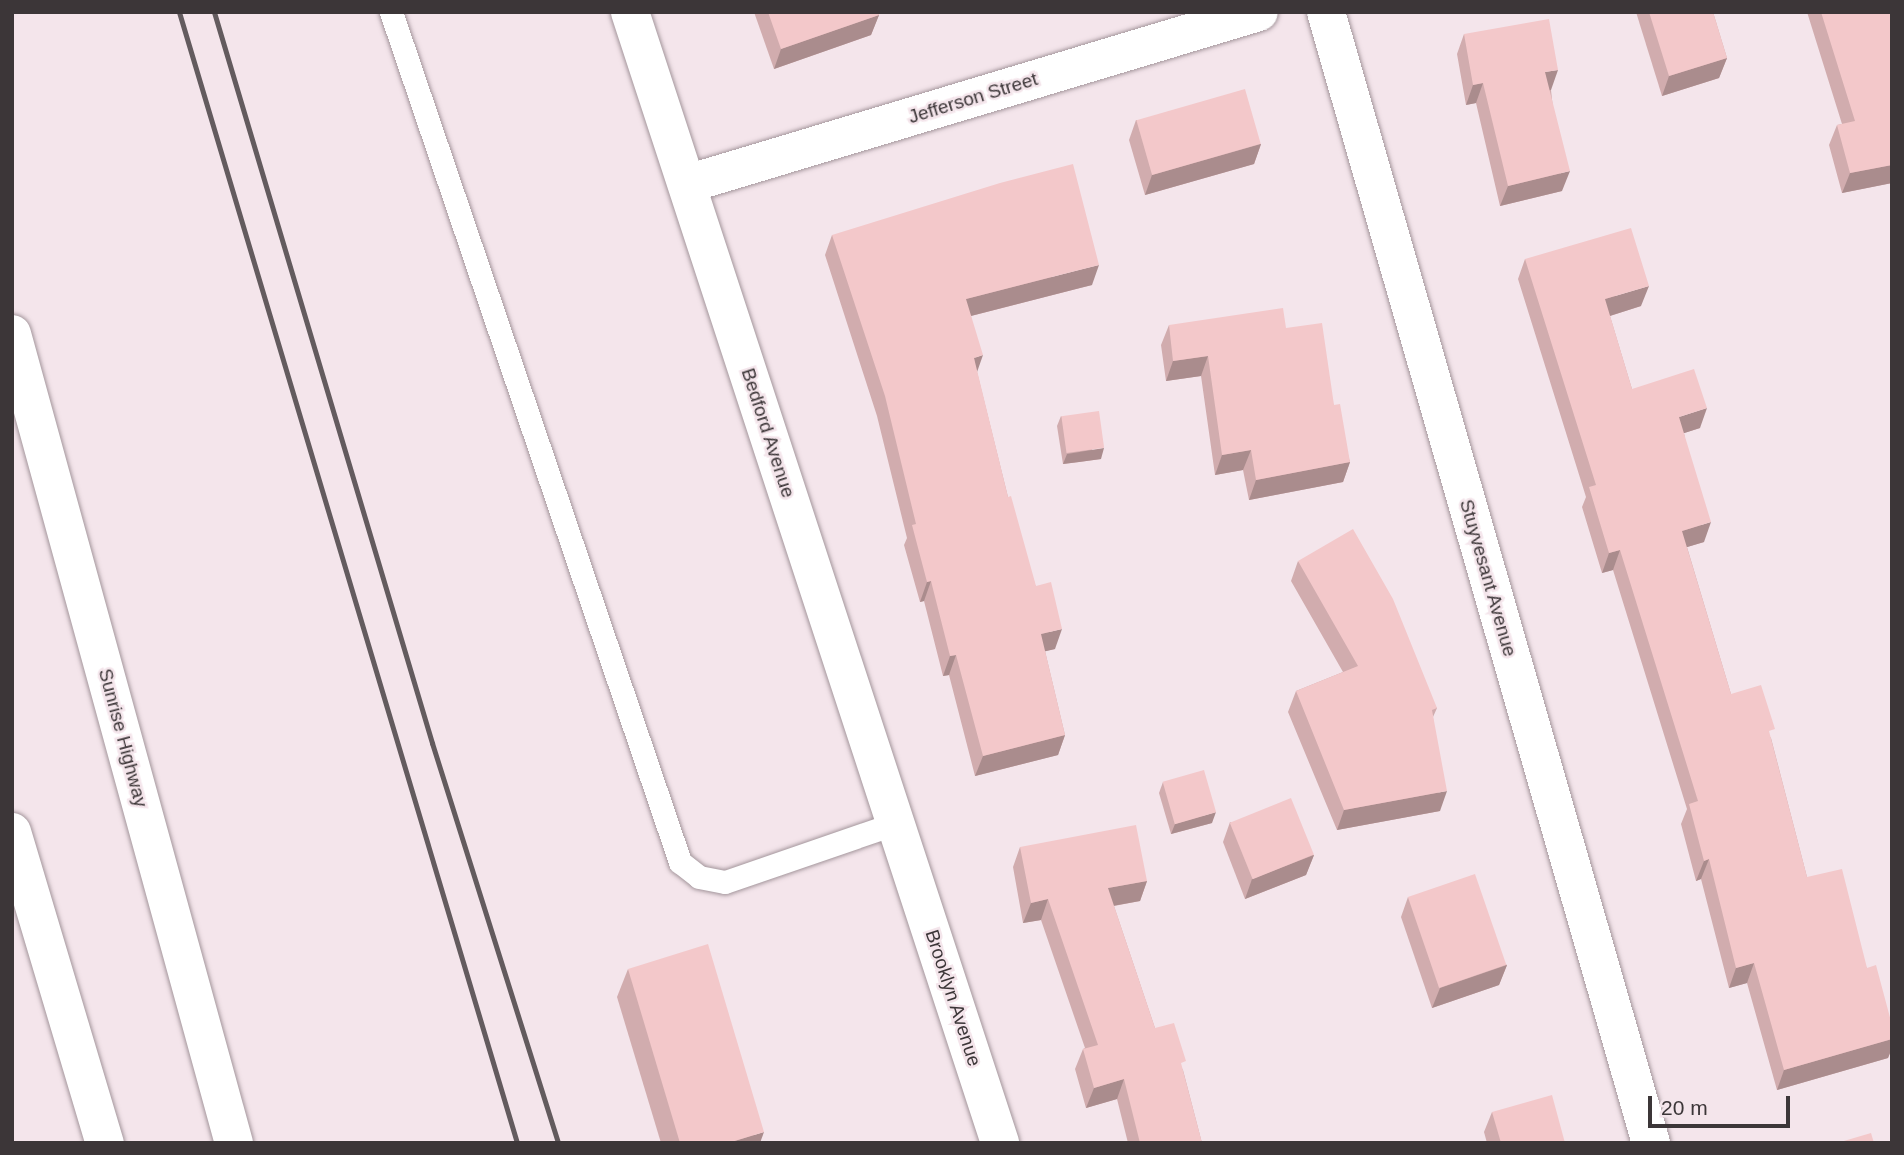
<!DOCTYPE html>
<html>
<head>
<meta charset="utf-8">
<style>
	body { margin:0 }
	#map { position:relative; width:1904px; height:1155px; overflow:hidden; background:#f4e5eb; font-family:Helvetica,sans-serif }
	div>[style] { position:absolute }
	.roads { filter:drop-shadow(0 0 2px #a4969c) drop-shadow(0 0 2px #a4969c) }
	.service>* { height:23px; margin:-11.5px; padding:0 11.5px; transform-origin:11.5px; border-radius:11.5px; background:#fff }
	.minor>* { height:38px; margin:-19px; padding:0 19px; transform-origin:19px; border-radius:19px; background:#fff }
	.trunk>* { height:38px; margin:-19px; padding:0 19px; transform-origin:19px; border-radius:19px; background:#fff }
	.rail>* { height:5px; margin:-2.5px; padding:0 2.5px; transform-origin:2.5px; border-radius:2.5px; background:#635b5e }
	.wall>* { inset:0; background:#d1acae }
	.shaded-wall>* { inset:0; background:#aa8c8d }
	.building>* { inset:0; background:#f3c8ca; transform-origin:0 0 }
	span { translate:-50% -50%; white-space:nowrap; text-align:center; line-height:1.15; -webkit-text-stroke:5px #f4e5eb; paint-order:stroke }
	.street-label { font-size:19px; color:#3c3638 }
	.frame { position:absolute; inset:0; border:14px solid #3c3638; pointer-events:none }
	.scale { position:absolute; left:1648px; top:1096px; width:142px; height:32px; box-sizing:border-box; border:4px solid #3c3638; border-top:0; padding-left:9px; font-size:21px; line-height:24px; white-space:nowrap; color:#3c3638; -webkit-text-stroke:5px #f4e5eb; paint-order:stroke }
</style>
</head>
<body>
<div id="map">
	<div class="roads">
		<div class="service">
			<i style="left:391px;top:12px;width:898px;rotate:71.22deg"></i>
			<i style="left:680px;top:862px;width:24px;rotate:38deg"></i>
			<i style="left:699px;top:877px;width:26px;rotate:11deg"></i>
			<i style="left:725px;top:882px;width:181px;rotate:-19deg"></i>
		</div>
		<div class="minor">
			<i style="left:630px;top:12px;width:1190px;rotate:71.88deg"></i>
			<i style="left:1326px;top:12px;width:1177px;rotate:73.97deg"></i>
			<i style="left:687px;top:184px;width:597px;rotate:-16.74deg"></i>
		</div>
		<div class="trunk">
			<i style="left:12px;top:334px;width:839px;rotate:74.66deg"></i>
			<i style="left:12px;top:832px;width:325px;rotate:73.4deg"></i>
		</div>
	</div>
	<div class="rail">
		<i style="left:179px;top:12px;width:1180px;rotate:73.36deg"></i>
		<i style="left:214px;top:12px;width:763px;rotate:73.39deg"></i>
		<i style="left:432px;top:743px;width:419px;rotate:72.5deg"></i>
	</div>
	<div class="wall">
		<i style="clip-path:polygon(754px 12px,878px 12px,879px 15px,871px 35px,774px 69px)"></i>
		<i style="clip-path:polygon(1636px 12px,1713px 12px,1727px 58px,1719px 78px,1662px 96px)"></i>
		<i style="clip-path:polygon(1807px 12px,1892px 12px,1892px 183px,1842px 193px,1829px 145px,1837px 125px,1842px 124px)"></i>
		<i style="clip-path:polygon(1464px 34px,1551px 90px,1562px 191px,1500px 206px,1476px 103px,1466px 105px,1457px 54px)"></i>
		<i style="clip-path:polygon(1136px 120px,1261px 144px,1254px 164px,1145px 195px,1129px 140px)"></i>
		<i style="clip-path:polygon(832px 235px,1092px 285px,971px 316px,977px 372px,1008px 497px,1055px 649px,1045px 651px,1065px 735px,1058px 755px,975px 776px,949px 675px,943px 676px,924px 601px,920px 602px,904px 545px,907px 538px,877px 416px,825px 255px)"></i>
		<i style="clip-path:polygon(1525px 259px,1641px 306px,1610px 316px,1632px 389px,1700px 428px,1684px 433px,1704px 542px,1687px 547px,1731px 694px,1771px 738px,1807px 877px,1867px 968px,1892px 1025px,1892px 1048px,1888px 1058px,1777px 1090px,1747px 983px,1729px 988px,1701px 879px,1696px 881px,1681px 824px,1687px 809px,1613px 570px,1602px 573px,1582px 507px,1586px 497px,1518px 279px)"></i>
		<i style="clip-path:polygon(1169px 325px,1286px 328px,1334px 405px,1350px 462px,1343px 482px,1249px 500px,1243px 470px,1215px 475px,1201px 376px,1166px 381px,1161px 345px)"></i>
		<i style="clip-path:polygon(1061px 416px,1101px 459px,1063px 464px,1057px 426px)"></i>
		<i style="clip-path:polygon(1298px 561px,1437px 708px,1433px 717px,1440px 811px,1337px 830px,1288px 712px,1296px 691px,1343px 672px,1291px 581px)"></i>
		<i style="clip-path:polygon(1163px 782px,1212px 823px,1171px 834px,1159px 793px)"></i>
		<i style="clip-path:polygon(1230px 822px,1314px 855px,1306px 875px,1245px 899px,1223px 842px)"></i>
		<i style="clip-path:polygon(1020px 847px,1147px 881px,1140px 901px,1114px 906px,1155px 1028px,1183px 1070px,1202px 1143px,1128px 1143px,1117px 1099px,1086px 1108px,1075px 1069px,1083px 1049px,1085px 1048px,1041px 920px,1023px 923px,1013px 867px)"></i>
		<i style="clip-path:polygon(1408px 897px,1507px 965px,1499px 985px,1432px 1008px,1401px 917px)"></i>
		<i style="clip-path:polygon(628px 969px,760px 1143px,661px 1143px,617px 997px)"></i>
		<i style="clip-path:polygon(1492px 1112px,1565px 1143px,1487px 1143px,1484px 1132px)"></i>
	</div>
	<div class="shaded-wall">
		<i style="clip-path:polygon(879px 15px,871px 35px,774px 69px,781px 49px)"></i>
		<i style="clip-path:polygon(1727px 58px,1719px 78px,1662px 96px,1669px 76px)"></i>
		<i style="clip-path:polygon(1558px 70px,1551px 90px,1538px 92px,1545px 72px)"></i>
		<i style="clip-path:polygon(1483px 83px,1476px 103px,1466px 105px,1473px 85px)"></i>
		<i style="clip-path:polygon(1261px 144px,1254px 164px,1145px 195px,1152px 175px)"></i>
		<i style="clip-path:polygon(1892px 165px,1892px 183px,1842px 193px,1850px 173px)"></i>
		<i style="clip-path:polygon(1570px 171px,1562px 191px,1500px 206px,1508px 186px)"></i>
		<i style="clip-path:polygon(1099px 265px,1092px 285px,959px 319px,966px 299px)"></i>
		<i style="clip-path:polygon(1649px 286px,1641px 306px,1597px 320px,1605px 299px)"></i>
		<i style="clip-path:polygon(983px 355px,976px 375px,974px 358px)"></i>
		<i style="clip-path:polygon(1208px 356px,1201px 376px,1166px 381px,1173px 361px)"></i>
		<i style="clip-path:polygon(1707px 408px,1700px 428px,1672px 437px,1679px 417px)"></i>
		<i style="clip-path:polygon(1104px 448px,1101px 459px,1063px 464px,1067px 454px)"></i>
		<i style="clip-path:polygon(1251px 450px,1243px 470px,1215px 475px,1222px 455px)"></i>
		<i style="clip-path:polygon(1350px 462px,1343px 482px,1249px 500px,1256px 480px)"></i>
		<i style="clip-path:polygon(1711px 522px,1704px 542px,1674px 551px,1682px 531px)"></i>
		<i style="clip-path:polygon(1620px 550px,1613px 570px,1602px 573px,1609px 553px)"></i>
		<i style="clip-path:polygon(931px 581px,924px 601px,920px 602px,927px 582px)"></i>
		<i style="clip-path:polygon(1062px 629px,1055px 649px,1034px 654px,1041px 634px)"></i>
		<i style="clip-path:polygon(956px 655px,949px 675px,943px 676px,950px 656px)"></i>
		<i style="clip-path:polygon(1065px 735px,1058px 755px,975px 776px,983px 756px)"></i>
		<i style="clip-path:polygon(1447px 791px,1440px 811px,1337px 830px,1344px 810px)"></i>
		<i style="clip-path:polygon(1216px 812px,1212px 823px,1171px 834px,1175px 824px)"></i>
		<i style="clip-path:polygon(1314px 855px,1306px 875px,1245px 899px,1252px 879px)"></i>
		<i style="clip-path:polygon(1709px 859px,1701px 879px,1696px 881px,1704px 861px)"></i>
		<i style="clip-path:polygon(1147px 881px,1140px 901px,1101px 908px,1108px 888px)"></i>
		<i style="clip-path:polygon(1048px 899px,1041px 920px,1023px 923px,1031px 903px)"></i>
		<i style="clip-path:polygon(1754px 963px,1747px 983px,1729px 988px,1736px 968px)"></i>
		<i style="clip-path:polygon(1507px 965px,1499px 985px,1432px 1008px,1440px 988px)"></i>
		<i style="clip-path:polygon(1892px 1039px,1892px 1048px,1888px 1058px,1777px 1090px,1784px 1070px)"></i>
		<i style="clip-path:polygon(1124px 1079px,1117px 1099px,1086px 1108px,1094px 1088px)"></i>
		<i style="clip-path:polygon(764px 1132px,760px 1143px,728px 1143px)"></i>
	</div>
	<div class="building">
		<i style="clip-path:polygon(768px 12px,878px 12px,879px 15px,781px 49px)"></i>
		<i style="clip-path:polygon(1649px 12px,1713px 12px,1727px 58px,1669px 76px)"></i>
		<i style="clip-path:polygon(1821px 12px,1892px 12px,1892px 165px,1850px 173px,1837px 125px,1855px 121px)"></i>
		<i style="clip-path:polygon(1549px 19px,1558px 70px,1545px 72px,1570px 171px,1508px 186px,1483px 83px,1473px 85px,1464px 34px)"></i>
		<i style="left:1245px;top:89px;width:57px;height:113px;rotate:74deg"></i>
		<i style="clip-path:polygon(1073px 164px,1099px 265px,966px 299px,983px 355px,974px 358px,1008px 497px,1011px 496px,1036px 586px,1051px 582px,1062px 629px,1041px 634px,1065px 735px,983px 756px,956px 655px,950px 656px,931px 581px,927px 582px,912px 525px,916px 524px,885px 396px,832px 235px,1000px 183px)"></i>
		<i style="clip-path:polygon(1631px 228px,1649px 286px,1605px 299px,1632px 389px,1694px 369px,1707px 408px,1679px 417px,1711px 522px,1682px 531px,1731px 694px,1761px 685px,1775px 729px,1769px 731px,1807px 877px,1842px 869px,1867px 968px,1876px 965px,1892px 1025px,1892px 1039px,1784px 1070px,1754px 963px,1736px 968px,1709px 859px,1704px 861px,1689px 804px,1698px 801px,1620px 550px,1609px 553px,1589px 487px,1596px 485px,1525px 259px)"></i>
		<i style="clip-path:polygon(1283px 308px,1286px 328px,1322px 323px,1334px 405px,1340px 404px,1350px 462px,1256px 480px,1251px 450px,1222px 455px,1208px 356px,1173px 361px,1169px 325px)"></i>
		<i style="left:1099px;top:411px;width:37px;height:38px;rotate:82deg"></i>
		<i style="clip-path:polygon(1353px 529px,1393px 599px,1437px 708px,1432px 710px,1447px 791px,1344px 810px,1296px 691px,1358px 666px,1298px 561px)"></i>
		<i style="left:1204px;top:770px;width:44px;height:43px;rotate:74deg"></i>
		<i style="left:1291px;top:798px;width:61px;height:66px;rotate:68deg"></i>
		<i style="clip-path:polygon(1136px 825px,1147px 881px,1108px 888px,1155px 1028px,1174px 1023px,1186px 1061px,1181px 1063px,1202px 1143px,1140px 1143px,1124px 1079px,1094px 1088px,1083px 1049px,1098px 1045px,1048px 899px,1031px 903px,1020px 847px)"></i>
		<i style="left:1475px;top:874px;width:96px;height:71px;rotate:71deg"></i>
		<i style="clip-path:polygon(708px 944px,764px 1132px,728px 1143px,680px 1143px,628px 969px)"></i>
		<i style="clip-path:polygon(1552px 1095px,1565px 1143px,1501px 1143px,1492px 1112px)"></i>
		<i style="clip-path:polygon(1871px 1133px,1874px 1143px,1837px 1143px)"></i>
	</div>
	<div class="street-label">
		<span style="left:973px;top:98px;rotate:-17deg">Jefferson Street</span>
		<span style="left:768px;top:433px;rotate:72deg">Bedford Avenue</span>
		<span style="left:1488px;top:578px;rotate:74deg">Stuyvesant Avenue</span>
		<span style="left:123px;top:738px;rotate:75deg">Sunrise Highway</span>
		<span style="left:953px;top:998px;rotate:72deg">Brooklyn Avenue</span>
	</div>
	<div class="frame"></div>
	<div class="scale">20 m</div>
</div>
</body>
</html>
